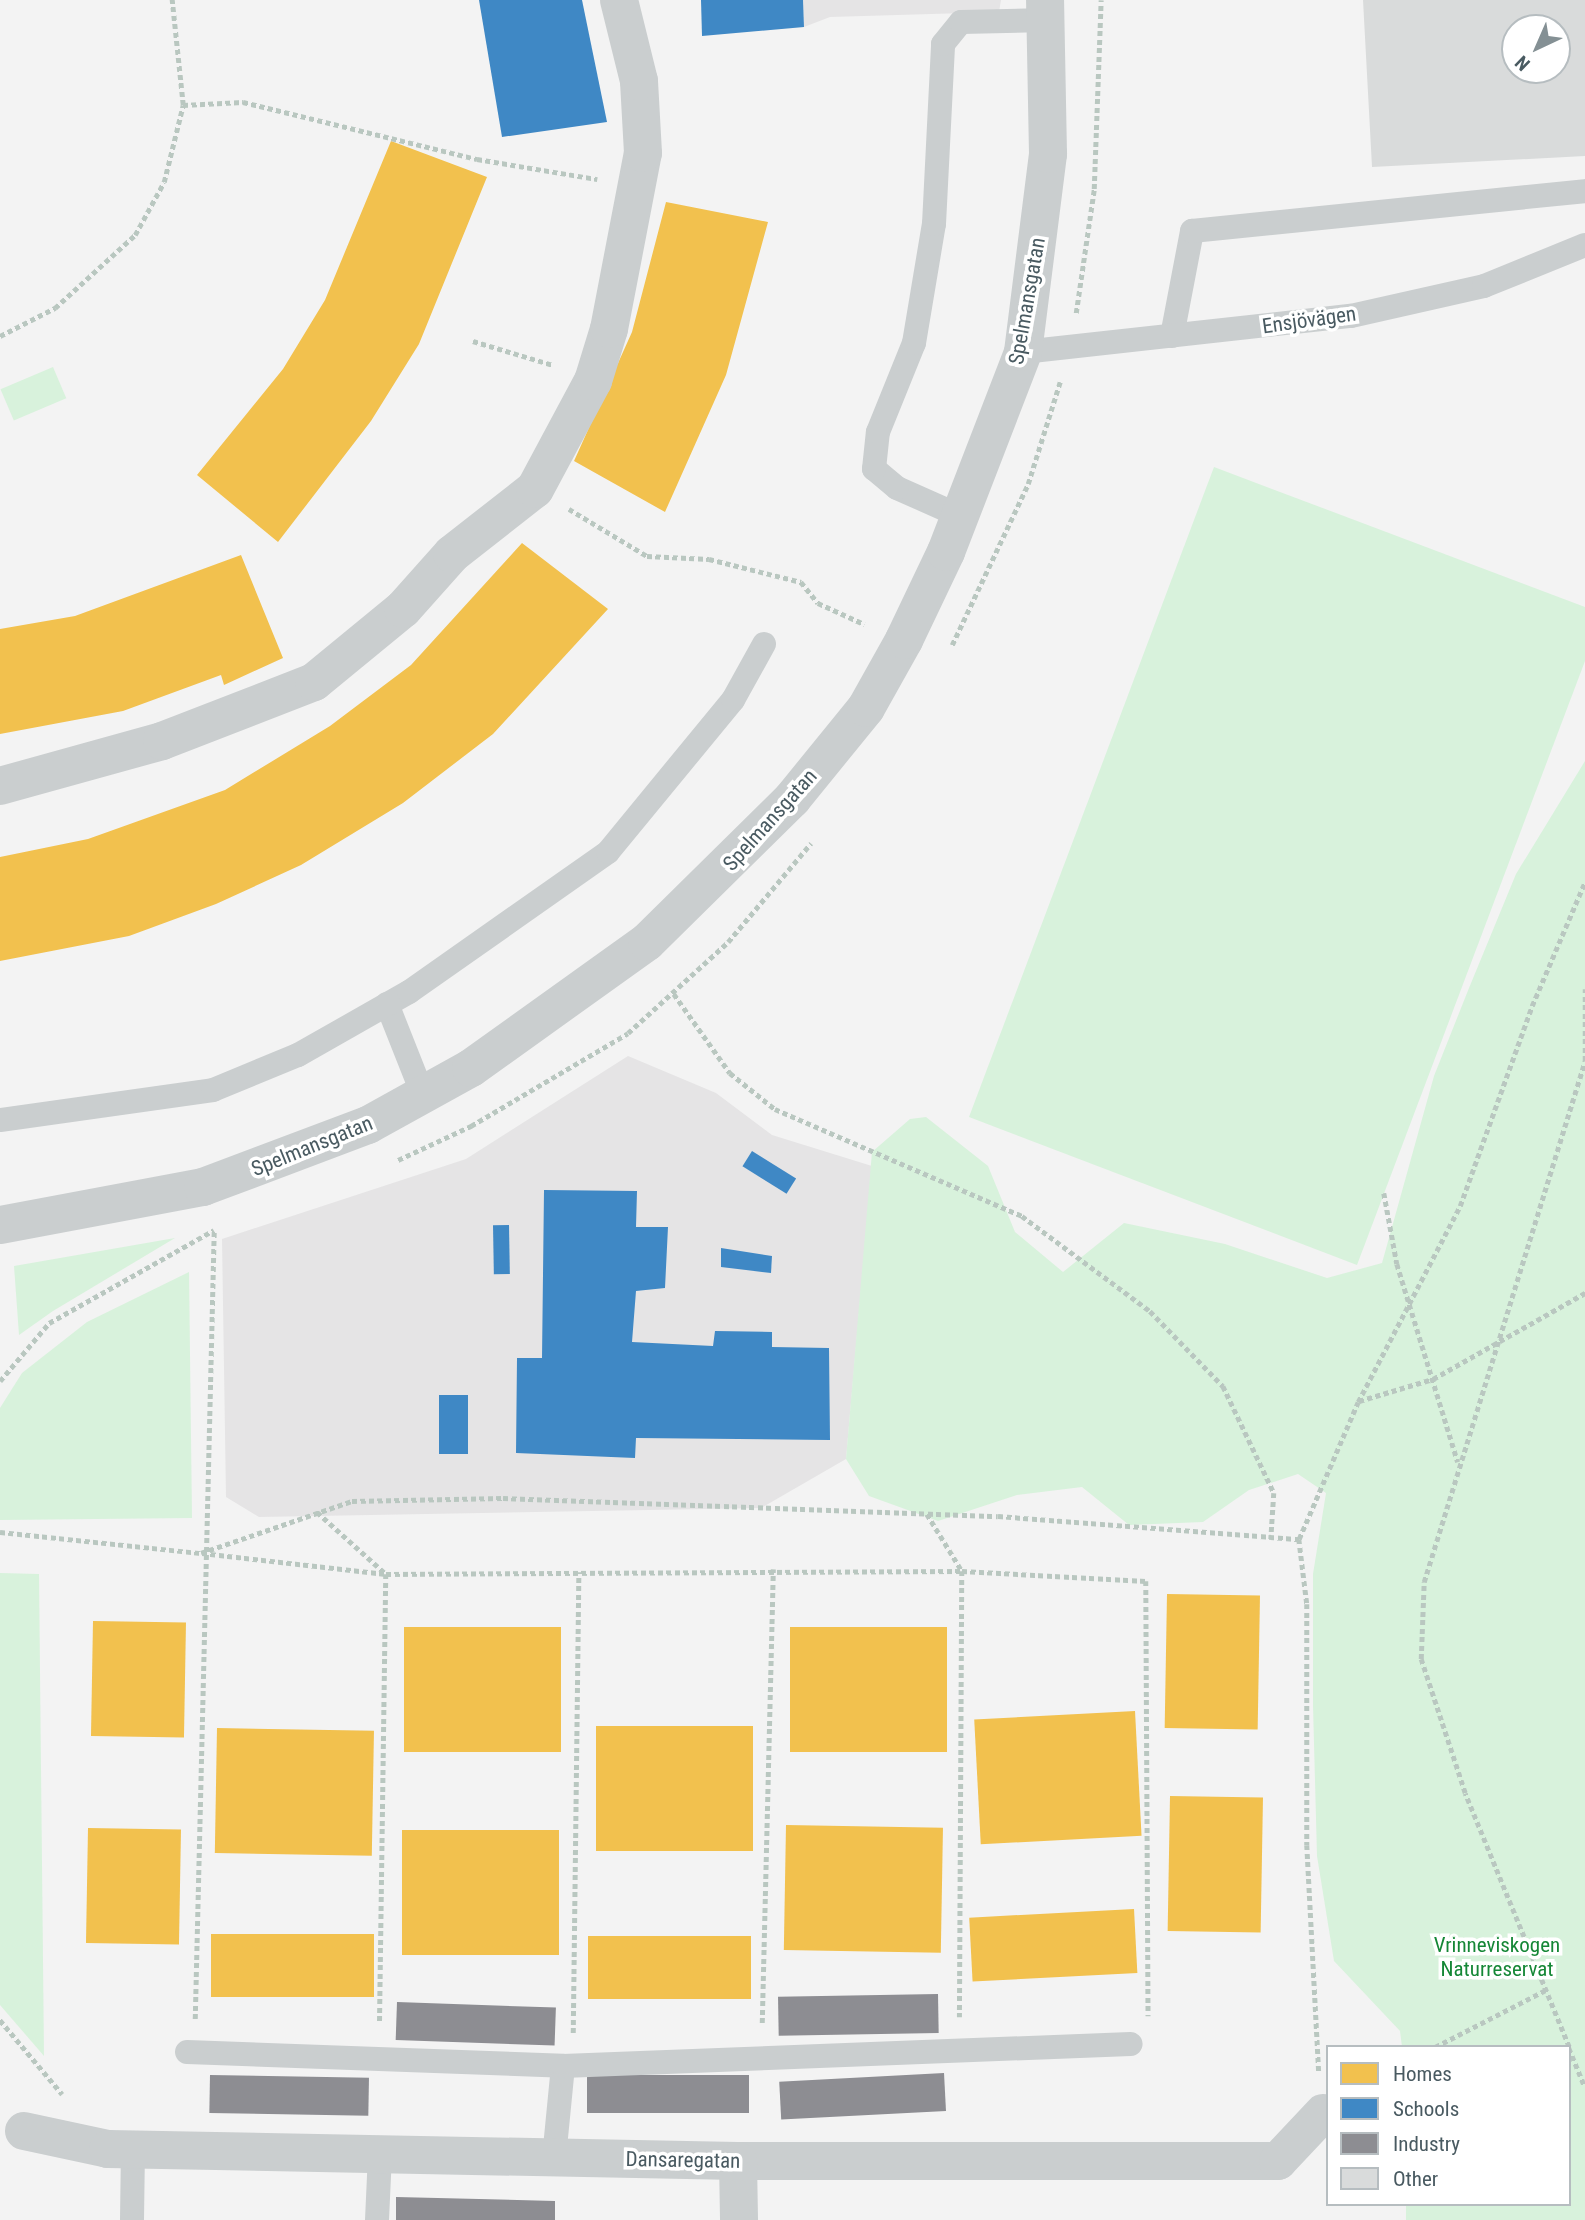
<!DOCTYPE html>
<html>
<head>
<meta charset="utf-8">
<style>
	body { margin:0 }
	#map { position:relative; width:1585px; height:2220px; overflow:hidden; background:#f3f3f3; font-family:"Roboto Condensed",sans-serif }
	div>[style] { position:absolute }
	.education>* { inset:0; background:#e5e4e5 }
	.green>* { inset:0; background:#d8f2dc; transform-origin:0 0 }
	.homes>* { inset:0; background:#f2c14e; transform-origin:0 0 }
	.schools>* { inset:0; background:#3f88c5; transform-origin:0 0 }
	.industry>* { inset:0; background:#8d8d92; transform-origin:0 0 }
	.building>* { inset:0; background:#d9dbdb }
	.path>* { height:4.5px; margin-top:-2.25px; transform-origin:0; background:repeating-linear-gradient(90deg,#b9c7c0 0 5px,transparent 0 8.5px) }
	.lane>* { height:24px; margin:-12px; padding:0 12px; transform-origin:12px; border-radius:12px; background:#cacecf }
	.street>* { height:38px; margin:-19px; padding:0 19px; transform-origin:19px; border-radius:19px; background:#cacecf }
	span { translate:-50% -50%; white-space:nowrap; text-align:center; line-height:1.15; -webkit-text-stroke:7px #fff; paint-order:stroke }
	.street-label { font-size:21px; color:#495a61 }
	.park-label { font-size:21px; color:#158736 }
	.legend { position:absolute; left:1326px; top:2045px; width:245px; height:161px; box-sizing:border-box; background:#fff; border:2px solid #b6bdc0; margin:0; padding:9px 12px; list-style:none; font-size:21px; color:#495a61 }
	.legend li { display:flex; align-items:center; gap:14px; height:35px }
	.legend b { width:35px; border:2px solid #b6bdc0 }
	.north { position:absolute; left:1501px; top:14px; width:70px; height:70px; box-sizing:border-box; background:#fff; border:2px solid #b6bdc0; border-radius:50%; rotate:224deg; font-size:19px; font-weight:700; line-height:28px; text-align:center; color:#495a61 }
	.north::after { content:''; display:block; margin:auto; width:24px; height:32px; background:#849094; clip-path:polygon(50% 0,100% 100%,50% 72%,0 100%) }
</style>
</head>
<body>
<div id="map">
	<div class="education">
		<i style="clip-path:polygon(803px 0,1001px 0,999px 12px,830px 17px,804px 27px)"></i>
		<i style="clip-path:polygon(628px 1056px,716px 1093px,772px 1135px,872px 1166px,846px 1459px,761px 1508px,259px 1517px,226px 1497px,222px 1239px,466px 1159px)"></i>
	</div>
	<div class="green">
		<i style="left:53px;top:367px;width:34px;height:57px;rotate:67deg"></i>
		<i style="clip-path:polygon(1214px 467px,1585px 607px,1585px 661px,1357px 1265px,969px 1117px)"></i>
		<i style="clip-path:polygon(1585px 761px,1585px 2220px,1406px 2220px,1406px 2204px,1569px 2204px,1569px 2047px,1402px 2047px,1400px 2031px,1334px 1961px,1317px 1856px,1313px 1706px,1313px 1574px,1326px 1493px,1298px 1474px,1249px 1490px,1203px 1522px,1129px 1525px,1082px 1487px,1017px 1495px,938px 1521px,869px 1496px,846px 1459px,872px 1152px,910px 1119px,926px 1117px,988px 1166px,1015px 1232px,1063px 1272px,1124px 1223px,1225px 1244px,1327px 1278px,1382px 1263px,1434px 1076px,1469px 988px,1516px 874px)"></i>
		<i style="clip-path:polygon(175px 1238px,53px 1311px,19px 1335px,14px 1266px)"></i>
		<i style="clip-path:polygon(189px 1272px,192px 1518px,0 1520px,0 1408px,22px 1373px,87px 1322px)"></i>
		<i style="clip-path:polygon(0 1573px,39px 1574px,44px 2056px,0 2005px)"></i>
	</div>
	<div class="homes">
		<i style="clip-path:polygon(391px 141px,487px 177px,419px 344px,371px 421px,278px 542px,197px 475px,283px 369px,325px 300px)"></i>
		<i style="clip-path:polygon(666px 202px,768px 222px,726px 375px,665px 512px,574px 461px,632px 332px)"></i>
		<i style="clip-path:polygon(522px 543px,608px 609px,493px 734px,403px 803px,301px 865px,216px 904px,129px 936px,0 961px,0 857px,88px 839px,225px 790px,330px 726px,411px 665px)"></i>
		<i style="clip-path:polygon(241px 555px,283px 658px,224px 685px,221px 675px,123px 711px,0 734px,0 629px,75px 616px)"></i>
		<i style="left:1167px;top:1594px;width:93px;height:134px;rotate:1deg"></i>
		<i style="left:93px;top:1621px;width:93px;height:115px;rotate:1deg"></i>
		<i style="left:404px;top:1627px;width:157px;height:125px"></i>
		<i style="left:790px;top:1627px;width:157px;height:125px"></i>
		<i style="left:1135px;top:1711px;width:125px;height:161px;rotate:87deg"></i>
		<i style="left:596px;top:1726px;width:157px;height:125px"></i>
		<i style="left:217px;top:1728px;width:157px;height:125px;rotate:1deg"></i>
		<i style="left:1170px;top:1796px;width:93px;height:135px;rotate:1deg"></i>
		<i style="left:786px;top:1825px;width:157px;height:125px;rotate:1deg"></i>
		<i style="left:88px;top:1828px;width:93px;height:115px;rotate:1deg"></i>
		<i style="left:402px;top:1830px;width:157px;height:125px"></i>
		<i style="left:1134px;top:1909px;width:64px;height:165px;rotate:87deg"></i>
		<i style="left:211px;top:1934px;width:163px;height:63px"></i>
		<i style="left:588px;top:1936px;width:163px;height:63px"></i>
	</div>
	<div class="schools">
		<i style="clip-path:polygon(479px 0,582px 0,607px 122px,502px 137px)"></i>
		<i style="clip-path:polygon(701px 0,803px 0,804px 27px,702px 36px)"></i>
		<i style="left:752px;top:1151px;width:52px;height:18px;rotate:32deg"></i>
		<i style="clip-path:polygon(544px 1190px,637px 1191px,636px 1227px,668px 1227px,665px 1288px,636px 1291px,632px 1342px,713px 1346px,715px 1331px,772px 1332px,772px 1347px,829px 1348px,830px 1440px,636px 1438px,635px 1458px,516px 1453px,517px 1358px,542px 1358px)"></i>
		<i style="left:509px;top:1225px;width:49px;height:16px;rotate:89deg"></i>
		<i style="clip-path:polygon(721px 1248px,772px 1256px,771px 1273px,721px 1267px)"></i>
		<i style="left:439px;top:1395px;width:29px;height:59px"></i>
	</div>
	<div class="industry">
		<i style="left:938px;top:1994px;width:39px;height:160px;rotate:89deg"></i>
		<i style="left:397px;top:2002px;width:159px;height:38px;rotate:2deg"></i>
		<i style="left:944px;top:2073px;width:38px;height:165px;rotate:87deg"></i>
		<i style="left:210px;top:2075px;width:159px;height:38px;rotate:1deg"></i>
		<i style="left:749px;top:2075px;width:38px;height:162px;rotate:90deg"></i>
		<i style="clip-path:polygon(396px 2197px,555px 2201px,555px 2220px,396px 2220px)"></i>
	</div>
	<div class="building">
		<i style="clip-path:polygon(evenodd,1363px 0,1585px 0,1585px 156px,1372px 167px,1363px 0,1515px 28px,1557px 28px,1557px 70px,1515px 70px,1515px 28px)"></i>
	</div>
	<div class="path">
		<i style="left:183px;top:105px;width:60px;rotate:-2.9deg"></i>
		<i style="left:243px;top:102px;width:241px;rotate:13.7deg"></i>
		<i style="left:477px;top:159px;width:122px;rotate:9.5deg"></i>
		<i style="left:1076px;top:313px;width:125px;rotate:-81.7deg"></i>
		<i style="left:1094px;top:189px;width:189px;rotate:-87.9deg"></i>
		<i style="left:0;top:336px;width:62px;rotate:-27deg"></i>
		<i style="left:55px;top:308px;width:108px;rotate:-42.4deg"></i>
		<i style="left:135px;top:235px;width:60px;rotate:-61.3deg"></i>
		<i style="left:164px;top:182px;width:79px;rotate:-76.1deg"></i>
		<i style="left:183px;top:105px;width:106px;rotate:-96deg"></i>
		<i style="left:473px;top:341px;width:84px;rotate:16.7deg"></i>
		<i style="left:569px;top:509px;width:91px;rotate:31.1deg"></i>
		<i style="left:647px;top:556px;width:62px;rotate:2.8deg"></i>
		<i style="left:709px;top:559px;width:95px;rotate:14deg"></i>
		<i style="left:801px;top:582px;width:27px;rotate:51deg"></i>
		<i style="left:818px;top:603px;width:51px;rotate:24.5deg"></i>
		<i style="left:952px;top:645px;width:178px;rotate:-64.7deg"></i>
		<i style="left:1028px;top:484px;width:107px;rotate:-72.6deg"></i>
		<i style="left:674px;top:994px;width:97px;rotate:54.7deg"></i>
		<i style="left:730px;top:1073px;width:58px;rotate:38.7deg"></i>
		<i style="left:775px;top:1109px;width:269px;rotate:23.4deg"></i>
		<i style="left:1022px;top:1216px;width:159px;rotate:36.6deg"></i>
		<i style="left:1150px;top:1311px;width:105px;rotate:45.8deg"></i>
		<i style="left:1223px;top:1386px;width:119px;rotate:64.5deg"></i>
		<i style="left:1274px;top:1493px;width:46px;rotate:93.7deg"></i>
		<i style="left:398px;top:1160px;width:81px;rotate:-25deg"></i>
		<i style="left:471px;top:1126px;width:182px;rotate:-30.6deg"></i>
		<i style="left:628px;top:1033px;width:135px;rotate:-42.3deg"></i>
		<i style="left:728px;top:942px;width:129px;rotate:-50deg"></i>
		<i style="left:1384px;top:1193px;width:72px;rotate:79.6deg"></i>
		<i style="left:1397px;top:1264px;width:207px;rotate:72.9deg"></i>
		<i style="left:0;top:1381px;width:76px;rotate:-49.8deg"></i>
		<i style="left:49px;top:1323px;width:189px;rotate:-29.4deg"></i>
		<i style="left:1359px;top:1401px;width:77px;rotate:-16.6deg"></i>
		<i style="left:1433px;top:1379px;width:175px;rotate:-29.5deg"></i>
		<i style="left:317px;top:1512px;width:93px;rotate:41.9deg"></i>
		<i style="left:386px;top:1574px;width:449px;rotate:90.8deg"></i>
		<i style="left:927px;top:1514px;width:67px;rotate:58.4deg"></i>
		<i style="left:962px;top:1571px;width:446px;rotate:90.3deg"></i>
		<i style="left:0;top:1532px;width:202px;rotate:6deg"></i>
		<i style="left:201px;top:1553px;width:160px;rotate:-19deg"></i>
		<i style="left:352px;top:1501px;width:151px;rotate:-1.1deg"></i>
		<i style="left:503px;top:1498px;width:495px;rotate:2.1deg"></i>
		<i style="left:998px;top:1516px;width:302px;rotate:4.4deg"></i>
		<i style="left:1299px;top:1539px;width:149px;rotate:-66.7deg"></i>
		<i style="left:1358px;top:1402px;width:221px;rotate:-62.5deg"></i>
		<i style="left:1460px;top:1206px;width:213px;rotate:-70.2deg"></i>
		<i style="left:1532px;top:1006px;width:135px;rotate:-66.9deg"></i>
		<i style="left:1299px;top:1539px;width:65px;rotate:83deg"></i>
		<i style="left:1307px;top:1604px;width:241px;rotate:90deg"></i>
		<i style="left:1307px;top:1845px;width:228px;rotate:87deg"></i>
		<i style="left:202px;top:1553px;width:185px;rotate:6.5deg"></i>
		<i style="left:386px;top:1574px;width:576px;rotate:-0.3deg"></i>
		<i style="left:962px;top:1571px;width:184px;rotate:3.1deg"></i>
		<i style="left:1146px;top:1581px;width:435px;rotate:89.7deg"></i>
		<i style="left:195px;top:2019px;width:789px;rotate:-88.62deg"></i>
		<i style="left:0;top:2020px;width:97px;rotate:50deg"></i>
		<i style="left:762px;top:2023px;width:454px;rotate:-88.6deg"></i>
		<i style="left:573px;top:2033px;width:461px;rotate:-89.3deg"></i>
		<i style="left:1435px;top:2047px;width:125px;rotate:-27.2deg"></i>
		<i style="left:1569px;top:2047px;width:274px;rotate:-112.3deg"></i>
		<i style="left:1465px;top:1793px;width:141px;rotate:-108.2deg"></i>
		<i style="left:1421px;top:1659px;width:77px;rotate:-87.8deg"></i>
		<i style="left:1424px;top:1582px;width:545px;rotate:-72.83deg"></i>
		<i style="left:1585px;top:1061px;width:72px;rotate:-90deg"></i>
		<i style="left:1569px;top:2048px;width:42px;rotate:67.7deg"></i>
	</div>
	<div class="lane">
		<i style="left:1172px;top:336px;width:107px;rotate:-79.2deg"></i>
		<i style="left:1192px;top:231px;width:395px;rotate:-5.8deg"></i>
		<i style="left:1023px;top:352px;width:330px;rotate:-6.3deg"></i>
		<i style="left:1351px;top:316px;width:136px;rotate:-12.7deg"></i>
		<i style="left:1484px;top:286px;width:109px;rotate:-22.1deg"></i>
		<i style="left:960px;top:516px;width:69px;rotate:-156deg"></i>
		<i style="left:897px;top:488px;width:30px;rotate:-140deg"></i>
		<i style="left:874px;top:469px;width:37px;rotate:-84deg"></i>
		<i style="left:878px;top:432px;width:96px;rotate:-68deg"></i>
		<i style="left:914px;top:343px;width:121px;rotate:-80.5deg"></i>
		<i style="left:934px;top:224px;width:180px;rotate:-87.1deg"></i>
		<i style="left:943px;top:44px;width:28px;rotate:-51deg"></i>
		<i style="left:961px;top:22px;width:85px;rotate:-1.3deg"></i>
		<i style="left:387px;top:1004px;width:98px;rotate:68.4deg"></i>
		<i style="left:0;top:1120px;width:215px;rotate:-8deg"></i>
		<i style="left:213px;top:1090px;width:92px;rotate:-22.4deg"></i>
		<i style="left:298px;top:1055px;width:128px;rotate:-29.6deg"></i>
		<i style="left:409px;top:992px;width:243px;rotate:-35.1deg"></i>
		<i style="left:608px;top:852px;width:197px;rotate:-50.6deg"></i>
		<i style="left:733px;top:700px;width:64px;rotate:-61deg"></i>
		<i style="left:187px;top:2052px;width:376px;rotate:2.1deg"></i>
		<i style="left:563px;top:2066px;width:92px;rotate:95.6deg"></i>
		<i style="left:563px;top:2066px;width:568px;rotate:-2.22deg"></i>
		<i style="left:132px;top:2220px;width:71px;rotate:-89.2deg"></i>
		<i style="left:377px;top:2220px;width:66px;rotate:-87.4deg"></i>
	</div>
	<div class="street">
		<i style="left:0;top:786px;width:168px;rotate:-15.5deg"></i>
		<i style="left:162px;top:741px;width:163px;rotate:-21.2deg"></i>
		<i style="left:314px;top:682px;width:115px;rotate:-39.4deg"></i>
		<i style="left:403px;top:609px;width:74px;rotate:-48.3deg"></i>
		<i style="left:452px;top:554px;width:105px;rotate:-38.1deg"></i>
		<i style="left:535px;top:489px;width:123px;rotate:-61.8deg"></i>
		<i style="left:593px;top:381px;width:54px;rotate:-72.9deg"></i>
		<i style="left:609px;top:329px;width:179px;rotate:-79.1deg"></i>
		<i style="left:643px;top:153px;width:72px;rotate:-93.2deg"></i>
		<i style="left:639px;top:81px;width:83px;rotate:-103.9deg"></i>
		<i style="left:0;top:1225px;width:207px;rotate:-10.6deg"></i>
		<i style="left:203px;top:1187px;width:176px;rotate:-20.6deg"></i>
		<i style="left:368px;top:1125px;width:118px;rotate:-29deg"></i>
		<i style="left:471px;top:1068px;width:216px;rotate:-35.6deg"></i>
		<i style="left:647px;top:942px;width:204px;rotate:-44.6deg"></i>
		<i style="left:792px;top:799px;width:117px;rotate:-50.9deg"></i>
		<i style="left:866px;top:708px;width:78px;rotate:-60.8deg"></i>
		<i style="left:904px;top:640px;width:98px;rotate:-64.5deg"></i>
		<i style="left:946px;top:552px;width:214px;rotate:-68.9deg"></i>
		<i style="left:1023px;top:352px;width:200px;rotate:-82.8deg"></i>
		<i style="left:1048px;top:154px;width:154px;rotate:-91.1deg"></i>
		<i style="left:24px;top:2131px;width:86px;rotate:12.1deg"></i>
		<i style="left:108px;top:2149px;width:630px;rotate:1.09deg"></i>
		<i style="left:738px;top:2161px;width:540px"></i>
		<i style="left:1278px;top:2161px;width:66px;rotate:-46.8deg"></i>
		<i style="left:738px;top:2161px;width:59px;rotate:89deg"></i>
	</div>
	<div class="street-label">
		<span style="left:1027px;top:301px;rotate:-80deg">Spelmansgatan</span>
		<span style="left:1309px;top:320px;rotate:-8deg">Ensjövägen</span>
		<span style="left:770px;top:820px;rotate:-48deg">Spelmansgatan</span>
		<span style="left:312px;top:1146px;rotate:-22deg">Spelmansgatan</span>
		<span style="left:683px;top:2160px;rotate:1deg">Dansaregatan</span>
	</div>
	<div class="park-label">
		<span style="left:1497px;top:1957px">Vrinneviskogen<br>Naturreservat</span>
	</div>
	<ul class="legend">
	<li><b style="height:19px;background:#f2c14e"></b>Homes</li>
	<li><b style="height:19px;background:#3f88c5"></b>Schools</li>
	<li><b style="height:19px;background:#8d8d92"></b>Industry</li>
	<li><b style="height:19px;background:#d9dbdb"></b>Other</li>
	</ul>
	<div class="north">N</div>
</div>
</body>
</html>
